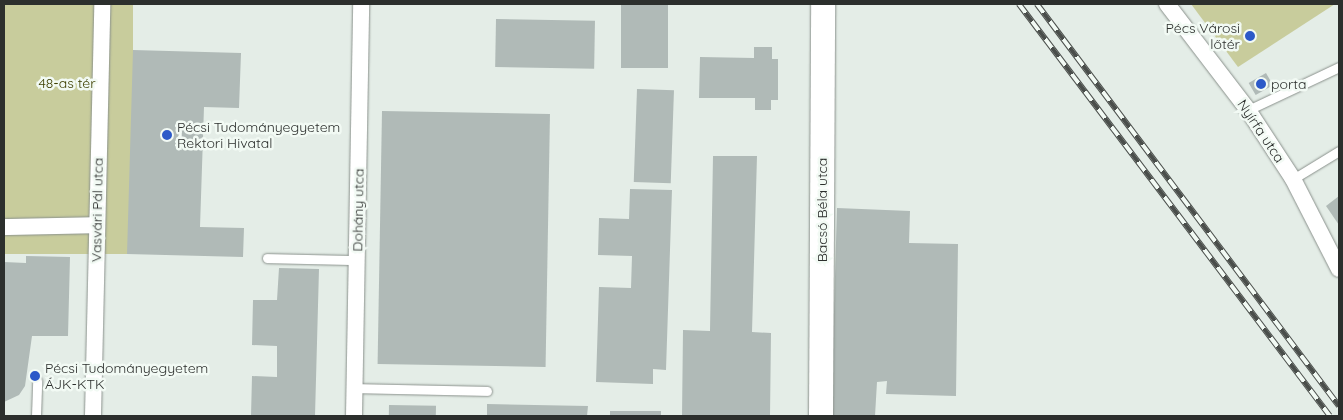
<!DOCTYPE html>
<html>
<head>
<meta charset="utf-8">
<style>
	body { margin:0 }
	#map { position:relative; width:1343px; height:420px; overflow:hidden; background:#e4ede7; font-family:Quicksand,sans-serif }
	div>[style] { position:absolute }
	.green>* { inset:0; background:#c8cc9c; transform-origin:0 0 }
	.building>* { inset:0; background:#b0bab7; transform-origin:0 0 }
	.roads { filter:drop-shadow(0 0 1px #8a918c) drop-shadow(0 0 1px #8a918c) }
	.lane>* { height:9px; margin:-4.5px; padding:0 4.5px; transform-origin:4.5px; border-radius:4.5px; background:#fff }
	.street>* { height:16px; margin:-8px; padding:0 8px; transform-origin:8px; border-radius:8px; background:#fff }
	.secondary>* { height:24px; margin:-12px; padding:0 12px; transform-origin:12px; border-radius:12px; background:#fff }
	.rail>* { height:5.5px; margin-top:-2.75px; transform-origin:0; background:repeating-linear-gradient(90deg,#f2faf4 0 11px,#4a4e4b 0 22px); box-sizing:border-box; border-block:1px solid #4a4e4b }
	.dots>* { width:14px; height:14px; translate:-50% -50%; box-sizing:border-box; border:2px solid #f2faf4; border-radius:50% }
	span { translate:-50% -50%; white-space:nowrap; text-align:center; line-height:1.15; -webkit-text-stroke:5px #f2faf4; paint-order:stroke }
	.poi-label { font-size:14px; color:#2c2f2d }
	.right { translate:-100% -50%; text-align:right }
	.left { translate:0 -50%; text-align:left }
	.park-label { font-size:14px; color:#404205 }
	.street-label { font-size:14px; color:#2c2f2d }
	.frame { position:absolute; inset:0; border:5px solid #2c2f2d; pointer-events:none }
</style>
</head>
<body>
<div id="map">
	<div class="green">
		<i style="left:4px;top:4px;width:129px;height:250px"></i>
		<i style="clip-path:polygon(1191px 4px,1335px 4px,1238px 67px)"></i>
	</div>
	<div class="building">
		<i style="left:621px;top:4px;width:47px;height:64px"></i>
		<i style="left:496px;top:19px;width:99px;height:48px;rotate:1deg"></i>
		<i style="clip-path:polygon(754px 47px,772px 47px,772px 59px,778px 59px,778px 100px,771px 100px,771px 110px,755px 110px,755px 98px,699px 98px,700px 57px,754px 58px)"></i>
		<i style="clip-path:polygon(133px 50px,241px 53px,239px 108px,204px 107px,200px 227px,244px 228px,243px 257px,127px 254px)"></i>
		<i style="left:1266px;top:73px;width:14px;height:20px;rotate:60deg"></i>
		<i style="left:637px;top:89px;width:37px;height:93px;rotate:2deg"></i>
		<i style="left:382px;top:111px;width:168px;height:253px;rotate:1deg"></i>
		<i style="clip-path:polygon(713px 156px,757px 156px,752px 332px,771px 333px,770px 416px,682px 416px,683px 330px,710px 331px)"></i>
		<i style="clip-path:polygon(630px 189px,672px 190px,666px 370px,653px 369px,653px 384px,596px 382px,599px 287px,631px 288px,632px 256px,598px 255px,599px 218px,629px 219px)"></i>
		<i style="clip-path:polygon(1339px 196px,1339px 225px,1326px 206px)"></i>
		<i style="clip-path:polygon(837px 208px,910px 211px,909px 243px,958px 244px,956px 396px,886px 394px,887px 381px,877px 382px,875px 416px,831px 416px)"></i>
		<i style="clip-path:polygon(26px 256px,70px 257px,68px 336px,32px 336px,25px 386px,19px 395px,4px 402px,4px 262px,26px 263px)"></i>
		<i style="clip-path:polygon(279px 268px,319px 269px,315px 416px,251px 416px,252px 376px,277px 377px,277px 346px,252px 345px,253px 300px,277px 300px)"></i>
		<i style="clip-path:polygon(487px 404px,588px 406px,587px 416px,487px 416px)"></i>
		<i style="left:389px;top:405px;width:47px;height:11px;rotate:1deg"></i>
		<i style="left:610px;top:411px;width:51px;height:5px"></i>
	</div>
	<div class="roads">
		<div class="lane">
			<i style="left:1248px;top:110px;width:101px;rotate:-25.3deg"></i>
			<i style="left:1293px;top:179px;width:54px;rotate:-31.3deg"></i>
			<i style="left:267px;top:258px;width:90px;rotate:1.3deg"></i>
			<i style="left:354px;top:388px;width:133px;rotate:1.3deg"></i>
			<i style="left:36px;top:416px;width:35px;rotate:-88deg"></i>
		</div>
		<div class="street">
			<i style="left:1167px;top:4px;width:133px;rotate:52.6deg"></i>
			<i style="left:1248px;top:110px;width:82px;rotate:56.9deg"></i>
			<i style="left:1293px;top:179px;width:101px;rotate:62.9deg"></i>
			<i style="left:4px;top:227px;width:93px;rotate:-1.2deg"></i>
			<i style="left:93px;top:416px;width:412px;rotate:-88.7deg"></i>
			<i style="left:354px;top:416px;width:412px;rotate:-89deg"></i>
		</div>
		<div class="secondary">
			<i style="left:821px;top:416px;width:412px;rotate:-89.7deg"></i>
		</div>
	</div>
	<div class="rail">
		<i style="left:1019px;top:4px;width:516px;rotate:52.95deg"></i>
		<i style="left:1037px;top:4px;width:503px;rotate:53.08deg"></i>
	</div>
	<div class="dots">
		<i style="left:1250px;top:36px;background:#2c59c8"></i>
		<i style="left:1261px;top:84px;background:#2c59c8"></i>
		<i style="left:167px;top:135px;background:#2c59c8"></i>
		<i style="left:35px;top:376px;background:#2c59c8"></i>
	</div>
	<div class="poi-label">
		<span class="right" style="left:1240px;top:36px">Pécs Városi<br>lőtér</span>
		<span class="left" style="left:1271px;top:84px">porta</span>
		<span class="left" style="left:177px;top:135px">Pécsi Tudományegyetem<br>Rektori Hivatal</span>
		<span class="left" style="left:45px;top:376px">Pécsi Tudományegyetem<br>ÁJK-KTK</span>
	</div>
	<div class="park-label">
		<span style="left:67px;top:83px">48-as tér</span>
	</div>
	<div class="street-label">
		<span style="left:1261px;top:131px;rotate:56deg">Nyírfa utca</span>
		<span style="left:97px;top:210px;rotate:-89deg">Vasvári Pál utca</span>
		<span style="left:358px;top:210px;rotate:-89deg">Dohány utca</span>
		<span style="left:822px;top:210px;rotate:-90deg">Bacsó Béla utca</span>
	</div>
	<div class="frame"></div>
</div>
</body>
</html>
